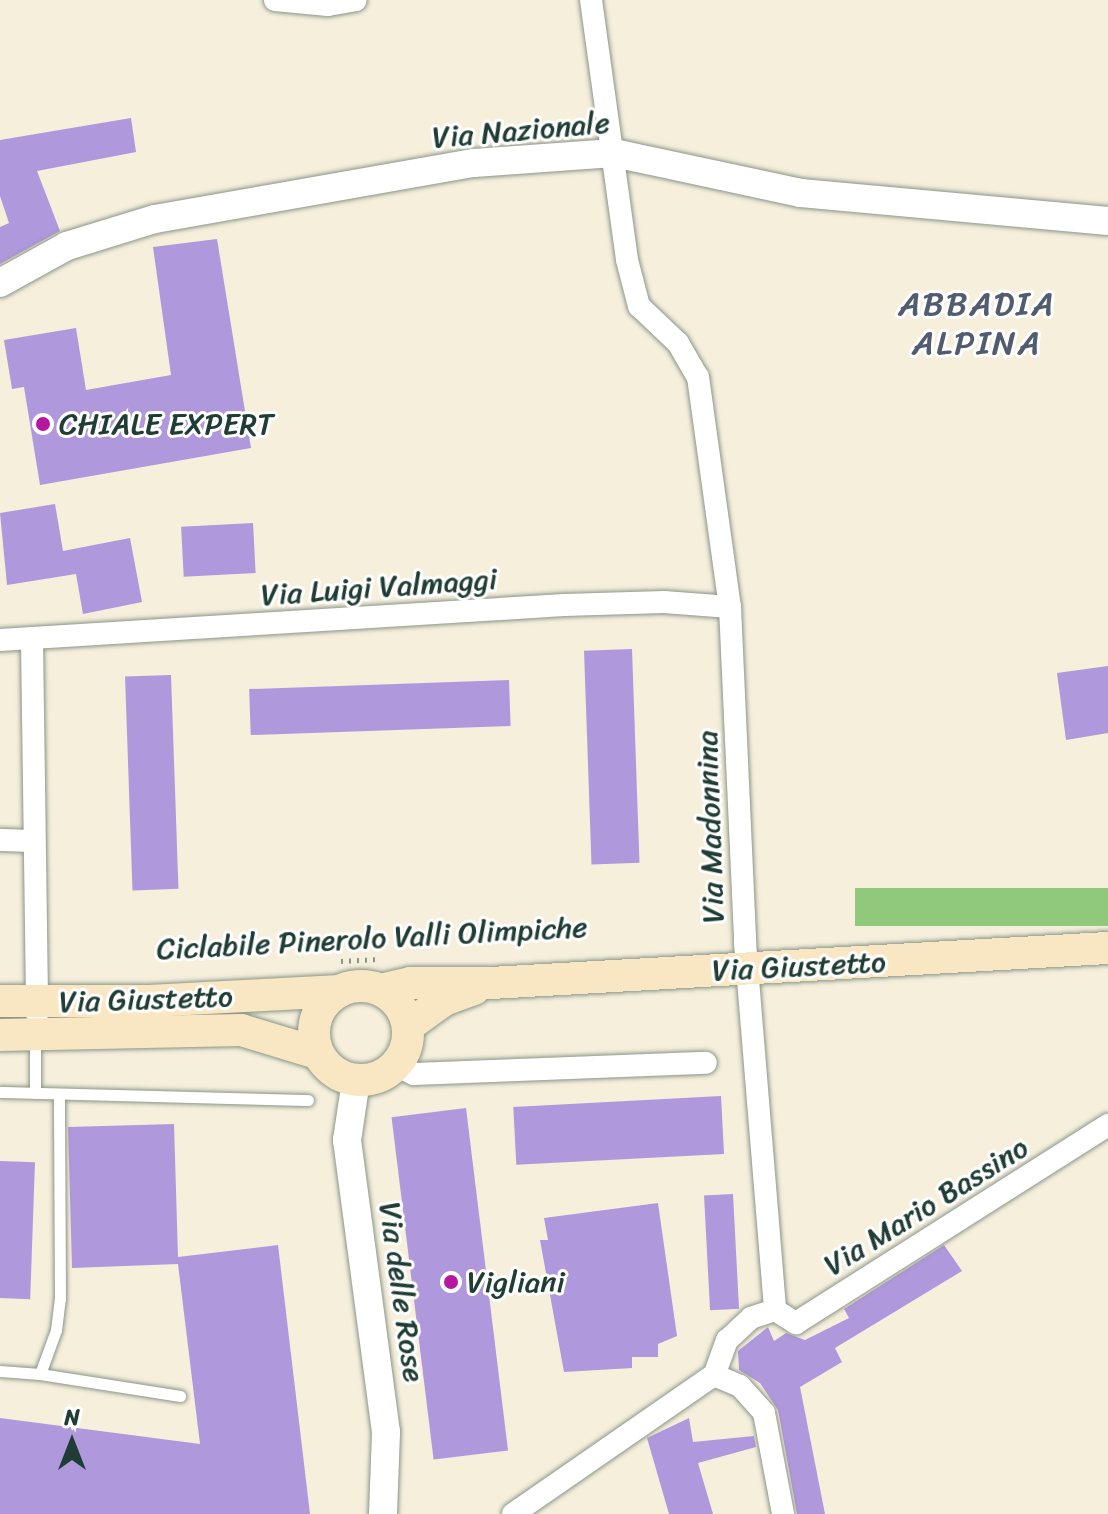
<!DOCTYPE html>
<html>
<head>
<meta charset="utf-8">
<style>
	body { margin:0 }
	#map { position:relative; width:1108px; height:1514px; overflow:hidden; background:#f5efdc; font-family:Sriracha,sans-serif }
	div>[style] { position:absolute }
	.green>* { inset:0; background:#90c97c; transform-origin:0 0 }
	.building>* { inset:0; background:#af98dc; transform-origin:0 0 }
	.path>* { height:5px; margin-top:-2.5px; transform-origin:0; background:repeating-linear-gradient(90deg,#8a9688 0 2px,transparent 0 8px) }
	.roads { filter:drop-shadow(0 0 2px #8a9688) drop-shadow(0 0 2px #8a9688) }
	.service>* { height:11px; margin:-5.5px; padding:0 5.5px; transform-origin:5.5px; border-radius:5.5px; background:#fff }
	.minor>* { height:22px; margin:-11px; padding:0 11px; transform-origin:11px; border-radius:11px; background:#fff }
	.tertiary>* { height:28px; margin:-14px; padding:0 14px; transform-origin:14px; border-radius:14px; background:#fff }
	.secondary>* { height:32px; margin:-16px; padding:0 16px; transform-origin:16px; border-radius:16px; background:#f9e7c3 }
	.secondary>.ring { margin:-16px; padding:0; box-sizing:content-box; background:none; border:32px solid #f9e7c3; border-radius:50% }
	.dots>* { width:22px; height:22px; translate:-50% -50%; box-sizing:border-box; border:4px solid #fff; border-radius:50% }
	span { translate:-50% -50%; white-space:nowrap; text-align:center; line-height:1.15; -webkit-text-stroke:6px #fff; paint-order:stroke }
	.street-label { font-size:30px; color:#1f3d34 }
	.poi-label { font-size:30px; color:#1f3d34 }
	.left { translate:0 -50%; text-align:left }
	.quarter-label { font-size:34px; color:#515d6f; letter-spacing:2px }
	.north { position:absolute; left:32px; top:1402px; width:80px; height:80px; -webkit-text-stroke:6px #fff; paint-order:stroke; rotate:0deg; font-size:22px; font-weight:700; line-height:32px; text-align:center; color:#1f3d34 }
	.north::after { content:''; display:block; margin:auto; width:28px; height:36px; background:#1f3d34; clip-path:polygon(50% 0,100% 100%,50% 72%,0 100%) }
</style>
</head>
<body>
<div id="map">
	<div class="green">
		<i style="left:1108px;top:888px;width:38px;height:253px;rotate:90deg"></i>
	</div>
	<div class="building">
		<i style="clip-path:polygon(131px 118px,136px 152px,37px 171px,60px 231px,0 264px,0 227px,9px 223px,0 196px,0 140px)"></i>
		<i style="clip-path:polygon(217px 239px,251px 448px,40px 485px,24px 387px,12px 389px,4px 340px,76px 328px,86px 390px,171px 375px,153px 247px)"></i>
		<i style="clip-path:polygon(55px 504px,63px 551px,130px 538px,142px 602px,83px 614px,76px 574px,7px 585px,0 513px)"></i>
		<i style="left:253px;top:523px;width:50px;height:72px;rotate:87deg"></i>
		<i style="left:632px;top:649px;width:214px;height:48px;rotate:88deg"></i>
		<i style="clip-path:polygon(1108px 666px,1108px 733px,1066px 740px,1057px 673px)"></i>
		<i style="left:171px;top:675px;width:214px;height:46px;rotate:88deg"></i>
		<i style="left:509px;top:680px;width:46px;height:260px;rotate:88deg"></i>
		<i style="left:721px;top:1096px;width:58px;height:208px;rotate:87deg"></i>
		<i style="left:466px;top:1108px;width:345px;height:75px;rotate:83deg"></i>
		<i style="clip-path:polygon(174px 1124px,178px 1257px,278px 1245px,310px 1514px,0 1514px,0 1418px,200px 1444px,178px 1264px,72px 1268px,68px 1127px)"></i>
		<i style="left:0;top:1161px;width:35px;height:137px;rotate:2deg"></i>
		<i style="left:733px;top:1194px;width:115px;height:29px;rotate:87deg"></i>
		<i style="clip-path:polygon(658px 1203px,677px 1336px,658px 1344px,658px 1357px,632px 1357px,632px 1368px,564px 1372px,540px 1240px,548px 1240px,544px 1218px)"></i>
		<i style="clip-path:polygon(944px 1245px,962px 1271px,835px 1348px,842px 1362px,800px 1387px,825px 1514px,797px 1514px,778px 1410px,760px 1383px,739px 1370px,738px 1351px,768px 1327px,774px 1341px,786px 1333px,805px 1340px,849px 1318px,844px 1309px)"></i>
		<i style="clip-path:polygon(689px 1418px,693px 1442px,754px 1436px,756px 1447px,698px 1463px,713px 1514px,669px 1514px,647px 1438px)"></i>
	</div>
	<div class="path">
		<i style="left:341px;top:961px;width:38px;rotate:-3deg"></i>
	</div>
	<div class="roads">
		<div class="service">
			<i style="left:35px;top:1038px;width:55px;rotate:90deg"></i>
			<i style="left:0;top:1092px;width:308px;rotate:1.5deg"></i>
			<i style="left:0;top:1371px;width:40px;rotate:4.3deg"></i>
			<i style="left:40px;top:1374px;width:47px;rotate:-70deg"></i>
			<i style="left:56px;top:1330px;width:31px;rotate:-83deg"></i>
			<i style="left:60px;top:1299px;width:205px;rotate:-90.3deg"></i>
			<i style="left:40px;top:1374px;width:142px;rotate:8.9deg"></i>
		</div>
		<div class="minor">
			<i style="left:275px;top:0;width:53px;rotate:5.4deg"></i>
			<i style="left:328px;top:5px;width:28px;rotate:-10deg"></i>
			<i style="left:591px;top:0;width:262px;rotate:82.1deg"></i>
			<i style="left:627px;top:260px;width:48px;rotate:75.4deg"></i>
			<i style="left:639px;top:306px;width:54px;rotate:43.5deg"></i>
			<i style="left:678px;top:343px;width:39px;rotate:60deg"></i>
			<i style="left:698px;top:377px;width:232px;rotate:82.1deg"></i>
			<i style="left:730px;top:607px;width:336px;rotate:87.4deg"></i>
			<i style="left:745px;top:943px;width:368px;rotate:85.3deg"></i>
			<i style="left:775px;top:1310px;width:25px;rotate:162deg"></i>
			<i style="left:751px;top:1318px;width:33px;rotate:137deg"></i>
			<i style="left:727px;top:1340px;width:37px;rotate:110deg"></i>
			<i style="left:0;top:640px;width:565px;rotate:-3.55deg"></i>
			<i style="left:564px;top:605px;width:100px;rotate:-1.7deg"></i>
			<i style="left:664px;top:602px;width:66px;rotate:4.3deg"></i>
			<i style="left:32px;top:641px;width:373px;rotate:89.2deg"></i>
			<i style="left:0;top:840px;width:34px;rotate:2deg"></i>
			<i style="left:396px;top:1065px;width:20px;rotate:27deg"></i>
			<i style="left:414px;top:1074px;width:292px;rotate:-2.2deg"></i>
			<i style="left:775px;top:1310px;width:25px;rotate:32deg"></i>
			<i style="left:796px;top:1323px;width:370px;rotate:-32.4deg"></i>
			<i style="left:714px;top:1375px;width:28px;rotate:23deg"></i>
			<i style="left:740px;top:1386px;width:36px;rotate:48deg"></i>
			<i style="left:764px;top:1413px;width:103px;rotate:79.3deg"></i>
			<i style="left:513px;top:1514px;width:244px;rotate:-34.7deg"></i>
		</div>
		<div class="tertiary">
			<i style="left:0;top:283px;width:77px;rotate:-28.9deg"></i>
			<i style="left:67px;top:246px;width:92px;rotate:-17.1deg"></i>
			<i style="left:155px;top:219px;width:324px;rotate:-10deg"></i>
			<i style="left:474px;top:163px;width:140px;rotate:-4.1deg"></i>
			<i style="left:614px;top:153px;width:191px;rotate:12.1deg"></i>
			<i style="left:801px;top:193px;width:308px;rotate:5.2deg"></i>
			<i style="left:356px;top:1080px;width:61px;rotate:98.5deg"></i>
			<i style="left:347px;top:1140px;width:295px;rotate:82.4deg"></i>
			<i style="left:386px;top:1432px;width:82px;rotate:92.1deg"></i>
		</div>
		<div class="secondary">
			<i class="ring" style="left:314px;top:986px;width:62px;height:62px"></i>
			<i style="left:380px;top:990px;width:31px;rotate:-13deg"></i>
			<i style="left:410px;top:983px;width:81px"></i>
			<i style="left:491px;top:983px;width:618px;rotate:-3.25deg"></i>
			<i style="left:0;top:1001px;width:149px"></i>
			<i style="left:149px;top:1001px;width:191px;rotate:-3deg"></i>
			<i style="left:408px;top:1026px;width:44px;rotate:-35.8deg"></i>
			<i style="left:444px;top:1000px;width:32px;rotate:-20deg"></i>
			<i style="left:0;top:1035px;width:241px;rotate:-1.2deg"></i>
			<i style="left:241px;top:1030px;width:79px;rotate:16.8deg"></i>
		</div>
	</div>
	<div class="dots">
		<i style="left:43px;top:424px;background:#b5179e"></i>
		<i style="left:451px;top:1282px;background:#b5179e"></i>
	</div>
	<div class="street-label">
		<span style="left:521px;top:130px;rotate:-5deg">Via Nazionale</span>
		<span style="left:379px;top:587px;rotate:-4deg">Via Luigi Valmaggi</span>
		<span style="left:710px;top:827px;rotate:-92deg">Via Madonnina</span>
		<span style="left:372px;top:938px;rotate:-3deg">Ciclabile Pinerolo Valli Olimpiche</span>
		<span style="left:799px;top:966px;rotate:-3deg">Via Giustetto</span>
		<span style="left:146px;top:999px;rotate:-2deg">Via Giustetto</span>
		<span style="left:926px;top:1206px;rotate:-32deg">Via Mario Bassino</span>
		<span style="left:402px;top:1292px;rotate:82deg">Via delle Rose</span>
	</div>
	<div class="poi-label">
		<span class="left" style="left:59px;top:424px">CHIALE EXPERT</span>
		<span class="left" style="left:467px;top:1282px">Vigliani</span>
	</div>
	<div class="quarter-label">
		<span style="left:977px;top:324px">ABBADIA<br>ALPINA</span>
	</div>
	<div class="north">N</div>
</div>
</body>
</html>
